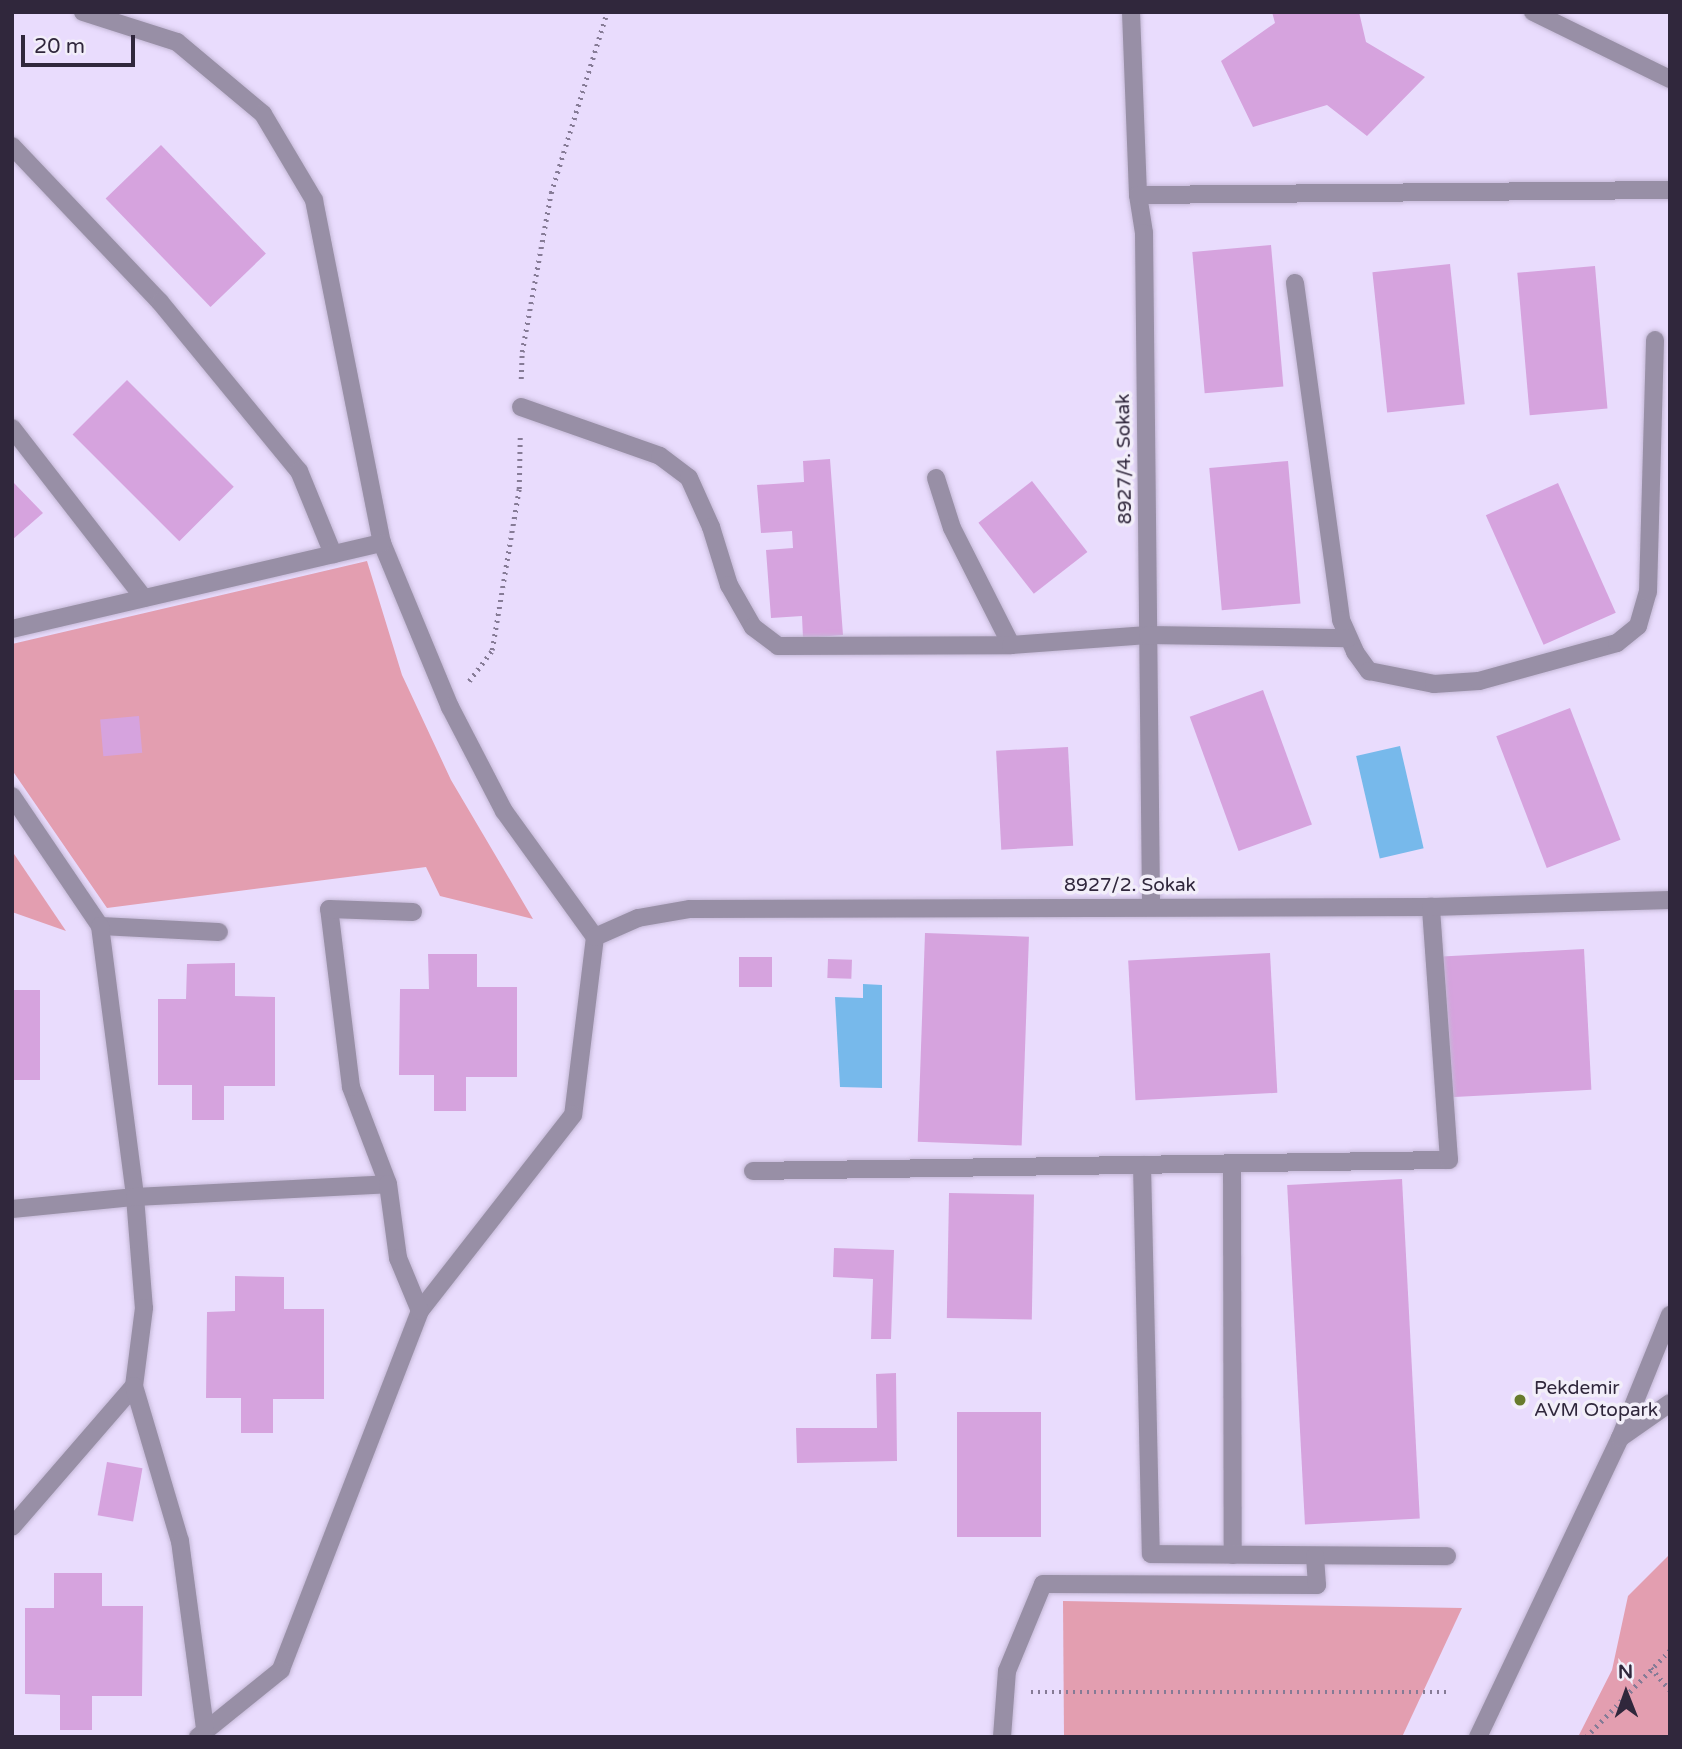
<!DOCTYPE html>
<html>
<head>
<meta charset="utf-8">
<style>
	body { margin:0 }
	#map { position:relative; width:1682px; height:1749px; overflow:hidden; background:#e9dcfd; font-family:"Varela Round",sans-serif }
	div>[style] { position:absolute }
	.green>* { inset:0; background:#e39eb0 }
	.water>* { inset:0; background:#77b9eb; transform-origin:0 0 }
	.building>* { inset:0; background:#d6a3de; transform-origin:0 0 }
	.path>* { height:4.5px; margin-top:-2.25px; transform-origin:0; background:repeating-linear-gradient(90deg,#867b96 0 2px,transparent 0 7px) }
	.roads { filter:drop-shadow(0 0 2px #c4b8d6) drop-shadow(0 0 2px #c4b8d6) }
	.lane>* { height:18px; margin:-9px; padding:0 9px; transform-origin:9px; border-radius:9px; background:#988fa6 }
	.street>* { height:18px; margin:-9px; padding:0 9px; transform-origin:9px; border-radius:9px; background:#988fa6 }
	.dots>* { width:19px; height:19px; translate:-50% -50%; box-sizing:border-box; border:4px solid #f2eef9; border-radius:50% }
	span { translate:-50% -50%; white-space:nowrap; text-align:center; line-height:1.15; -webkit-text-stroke:7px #f2eef9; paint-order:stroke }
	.street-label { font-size:19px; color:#30273c }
	.poi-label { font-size:19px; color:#30273c }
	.left { translate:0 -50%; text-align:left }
	.frame { position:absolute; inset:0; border:14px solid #30273c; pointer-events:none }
	.north { position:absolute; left:1591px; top:1658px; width:70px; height:70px; -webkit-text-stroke:5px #f2eef9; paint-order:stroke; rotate:359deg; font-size:19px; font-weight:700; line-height:28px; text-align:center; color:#30273c }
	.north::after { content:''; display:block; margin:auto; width:24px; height:32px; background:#30273c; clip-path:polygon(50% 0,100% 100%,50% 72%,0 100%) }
	.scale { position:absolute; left:21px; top:35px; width:114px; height:32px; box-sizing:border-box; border:4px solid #30273c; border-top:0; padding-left:9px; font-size:21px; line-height:24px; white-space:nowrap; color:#30273c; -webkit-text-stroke:5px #f2eef9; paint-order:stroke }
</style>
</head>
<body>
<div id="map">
	<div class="green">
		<i style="clip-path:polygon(367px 561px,402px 675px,451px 780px,533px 919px,440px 896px,426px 867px,107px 908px,12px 770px,12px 644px)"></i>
		<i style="clip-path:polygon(12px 851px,66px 931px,12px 912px)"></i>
		<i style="clip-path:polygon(1670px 1554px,1670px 1737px,1578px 1737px,1612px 1670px,1628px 1596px)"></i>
		<i style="clip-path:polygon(1063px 1601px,1462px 1608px,1402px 1737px,1064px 1737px)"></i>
	</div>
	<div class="water">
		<i style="left:1400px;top:746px;width:105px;height:45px;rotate:77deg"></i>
		<i style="clip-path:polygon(863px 984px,882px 985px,882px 1088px,840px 1087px,835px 997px,863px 998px)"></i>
	</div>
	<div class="building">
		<i style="clip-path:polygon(1272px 12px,1359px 12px,1366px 42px,1425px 77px,1367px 136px,1327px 105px,1253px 127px,1221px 61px,1275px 23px)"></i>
		<i style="left:161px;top:145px;width:151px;height:77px;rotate:46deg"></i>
		<i style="left:1271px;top:245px;width:142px;height:79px;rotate:85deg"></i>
		<i style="left:1450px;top:264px;width:141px;height:78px;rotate:84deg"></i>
		<i style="left:1595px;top:266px;width:143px;height:78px;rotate:85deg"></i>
		<i style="left:127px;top:380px;width:151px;height:77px;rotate:45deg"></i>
		<i style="clip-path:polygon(830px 459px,843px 635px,803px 638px,802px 616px,771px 618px,766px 550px,793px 548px,792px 531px,761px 533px,757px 485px,804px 482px,803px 461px)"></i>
		<i style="left:1288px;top:461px;width:143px;height:79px;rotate:85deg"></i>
		<i style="clip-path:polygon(12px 481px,43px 513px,12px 540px)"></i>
		<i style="left:1032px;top:481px;width:90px;height:68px;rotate:52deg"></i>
		<i style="left:1558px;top:483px;width:142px;height:79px;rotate:66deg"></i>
		<i style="left:1263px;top:690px;width:143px;height:78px;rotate:70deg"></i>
		<i style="left:1570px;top:708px;width:141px;height:79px;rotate:69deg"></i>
		<i style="left:139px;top:716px;width:37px;height:39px;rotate:85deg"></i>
		<i style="left:1068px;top:747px;width:99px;height:72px;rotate:87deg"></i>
		<i style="left:925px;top:933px;width:104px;height:209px;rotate:2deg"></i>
		<i style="left:1584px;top:949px;width:141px;height:142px;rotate:87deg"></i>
		<i style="left:1270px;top:953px;width:140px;height:142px;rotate:87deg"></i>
		<i style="clip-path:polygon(428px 954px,477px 954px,477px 987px,517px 987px,517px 1077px,466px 1077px,466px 1111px,434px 1111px,434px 1075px,399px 1075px,400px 989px,429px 989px)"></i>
		<i style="left:739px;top:957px;width:33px;height:30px"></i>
		<i style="left:828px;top:959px;width:24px;height:19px;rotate:2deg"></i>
		<i style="clip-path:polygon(235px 963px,235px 996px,275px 997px,275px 1086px,224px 1086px,224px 1120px,192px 1120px,192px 1085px,158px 1085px,158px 999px,186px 999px,187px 964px)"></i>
		<i style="left:12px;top:990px;width:28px;height:90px"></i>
		<i style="left:1402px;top:1179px;width:340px;height:115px;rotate:87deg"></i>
		<i style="left:949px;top:1193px;width:85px;height:125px;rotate:1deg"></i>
		<i style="clip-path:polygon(834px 1248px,894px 1250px,891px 1339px,871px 1339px,873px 1279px,833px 1277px)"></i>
		<i style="clip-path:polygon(235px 1276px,284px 1277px,284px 1309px,324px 1309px,324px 1399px,273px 1399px,273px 1433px,241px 1433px,241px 1398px,206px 1398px,207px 1312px,235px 1311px)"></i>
		<i style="clip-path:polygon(896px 1373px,897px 1461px,797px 1463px,796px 1428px,877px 1428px,876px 1374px)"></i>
		<i style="left:957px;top:1412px;width:84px;height:125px"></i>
		<i style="left:107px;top:1462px;width:36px;height:54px;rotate:10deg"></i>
		<i style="clip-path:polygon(54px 1573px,102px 1573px,102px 1606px,143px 1606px,142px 1696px,92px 1696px,92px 1730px,60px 1730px,60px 1695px,25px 1694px,25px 1608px,54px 1608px)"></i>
	</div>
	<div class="path">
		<i style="left:521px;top:379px;width:27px;rotate:-88deg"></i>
		<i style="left:522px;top:352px;width:162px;rotate:-79.7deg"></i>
		<i style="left:551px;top:193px;width:189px;rotate:-72.8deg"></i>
		<i style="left:469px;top:681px;width:39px;rotate:-53deg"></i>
		<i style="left:492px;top:650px;width:163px;rotate:-80.5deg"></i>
		<i style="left:519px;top:489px;width:52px;rotate:-88.9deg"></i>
		<i style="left:1651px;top:1668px;width:29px;rotate:49deg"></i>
		<i style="left:1031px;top:1692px;width:416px"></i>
		<i style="left:1586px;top:1737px;width:121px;rotate:-46deg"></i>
	</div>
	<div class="roads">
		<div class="lane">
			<i style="left:12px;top:146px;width:215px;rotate:46.5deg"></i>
			<i style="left:160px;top:302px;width:219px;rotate:50.6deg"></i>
			<i style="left:299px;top:471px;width:90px;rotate:67.7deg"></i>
			<i style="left:1295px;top:283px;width:340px;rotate:82.2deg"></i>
			<i style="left:1341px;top:620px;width:35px;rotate:66deg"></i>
			<i style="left:1355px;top:652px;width:24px;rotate:54deg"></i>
			<i style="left:1369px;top:671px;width:66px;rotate:11.3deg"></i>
			<i style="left:1434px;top:684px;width:45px;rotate:-3.8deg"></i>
			<i style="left:1479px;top:681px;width:143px;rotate:-15.4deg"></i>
			<i style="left:1617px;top:643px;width:27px;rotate:-39deg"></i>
			<i style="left:1638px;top:626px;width:35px;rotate:-74deg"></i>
			<i style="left:1648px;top:592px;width:252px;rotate:-88.4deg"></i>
			<i style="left:936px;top:478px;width:52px;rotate:72.3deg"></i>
			<i style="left:952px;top:528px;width:131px;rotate:63.2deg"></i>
			<i style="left:100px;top:926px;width:119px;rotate:2.9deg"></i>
			<i style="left:1232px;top:1163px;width:392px;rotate:89.9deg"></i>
			<i style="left:1142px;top:1165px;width:389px;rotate:88.7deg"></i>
			<i style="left:1151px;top:1554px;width:296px;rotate:0.4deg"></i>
			<i style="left:753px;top:1171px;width:696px;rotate:-0.91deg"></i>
			<i style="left:1449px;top:1160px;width:254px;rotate:-94.1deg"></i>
			<i style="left:388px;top:1184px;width:104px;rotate:-110.9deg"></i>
			<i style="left:351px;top:1087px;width:179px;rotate:-97deg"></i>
			<i style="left:329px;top:909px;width:84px;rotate:2deg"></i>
		</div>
		<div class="street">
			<i style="left:83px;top:12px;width:99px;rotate:17.7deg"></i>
			<i style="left:177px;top:42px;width:112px;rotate:39.9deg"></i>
			<i style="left:263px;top:114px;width:100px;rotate:59.3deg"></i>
			<i style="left:314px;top:200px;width:350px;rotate:78.8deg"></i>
			<i style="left:382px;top:543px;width:178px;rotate:67.5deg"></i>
			<i style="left:450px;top:707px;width:117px;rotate:62.6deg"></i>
			<i style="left:504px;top:811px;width:155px;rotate:54.2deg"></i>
			<i style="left:595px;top:937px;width:179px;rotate:97deg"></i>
			<i style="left:573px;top:1115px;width:249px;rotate:128deg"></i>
			<i style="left:420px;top:1311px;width:385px;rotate:111.2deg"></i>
			<i style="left:281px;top:1670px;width:107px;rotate:141.1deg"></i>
			<i style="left:1131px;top:12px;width:183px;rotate:87.8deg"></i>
			<i style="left:1138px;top:195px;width:38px;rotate:81deg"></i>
			<i style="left:1144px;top:233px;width:674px;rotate:89.4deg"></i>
			<i style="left:1533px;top:12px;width:153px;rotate:26.1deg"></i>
			<i style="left:1138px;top:195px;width:532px;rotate:-0.54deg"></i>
			<i style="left:521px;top:407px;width:147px;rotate:19.4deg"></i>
			<i style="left:660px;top:456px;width:36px;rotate:37deg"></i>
			<i style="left:689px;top:478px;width:54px;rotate:65.8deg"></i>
			<i style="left:711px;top:527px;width:61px;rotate:72.8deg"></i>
			<i style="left:729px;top:585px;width:48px;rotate:60.3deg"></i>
			<i style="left:753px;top:627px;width:31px;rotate:37deg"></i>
			<i style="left:778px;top:646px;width:233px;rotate:-0.2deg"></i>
			<i style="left:1011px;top:645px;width:137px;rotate:-4.2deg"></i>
			<i style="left:1148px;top:635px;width:200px;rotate:0.9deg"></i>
			<i style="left:12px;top:428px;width:215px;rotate:52.2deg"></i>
			<i style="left:12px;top:629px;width:380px;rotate:-13.1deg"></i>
			<i style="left:12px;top:796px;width:157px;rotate:55.9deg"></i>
			<i style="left:100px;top:926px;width:273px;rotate:82.6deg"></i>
			<i style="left:135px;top:1197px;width:111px;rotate:85.4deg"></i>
			<i style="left:144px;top:1308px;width:79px;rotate:97.3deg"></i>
			<i style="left:134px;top:1386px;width:186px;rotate:130.9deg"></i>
			<i style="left:595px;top:937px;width:47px;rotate:-23.8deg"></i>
			<i style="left:638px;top:918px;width:53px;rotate:-9.8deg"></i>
			<i style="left:690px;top:909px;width:741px;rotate:-0.15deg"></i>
			<i style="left:1431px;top:907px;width:239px;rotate:-1.7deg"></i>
			<i style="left:12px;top:1209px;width:124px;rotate:-5.6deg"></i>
			<i style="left:135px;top:1197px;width:253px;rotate:-2.9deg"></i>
			<i style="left:388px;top:1184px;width:75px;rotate:82.3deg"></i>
			<i style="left:398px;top:1258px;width:57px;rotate:67.5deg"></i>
			<i style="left:134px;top:1386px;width:162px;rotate:73.5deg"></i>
			<i style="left:180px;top:1541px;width:189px;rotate:82.4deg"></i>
			<i style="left:1620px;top:1438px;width:61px;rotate:-35deg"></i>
			<i style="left:1002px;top:1737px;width:66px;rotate:-85.7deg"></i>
			<i style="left:1007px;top:1671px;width:94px;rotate:-67.5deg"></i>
			<i style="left:1043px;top:1584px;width:274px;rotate:0.2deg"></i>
			<i style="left:1317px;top:1585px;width:29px;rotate:-94deg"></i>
			<i style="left:1478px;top:1737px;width:331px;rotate:-64.6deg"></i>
			<i style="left:1620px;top:1438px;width:133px;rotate:-67.9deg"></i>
		</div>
	</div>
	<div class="dots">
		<i style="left:1520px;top:1400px;background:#677b2c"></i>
	</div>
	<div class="street-label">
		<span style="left:1125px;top:459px;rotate:-91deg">8927/4. Sokak</span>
		<span style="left:1130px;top:886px">8927/2. Sokak</span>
	</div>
	<div class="poi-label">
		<span class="left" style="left:1534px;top:1400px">Pekdemir<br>AVM Otopark</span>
	</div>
	<div class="frame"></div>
	<div class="north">N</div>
	<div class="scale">20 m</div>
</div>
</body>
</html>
